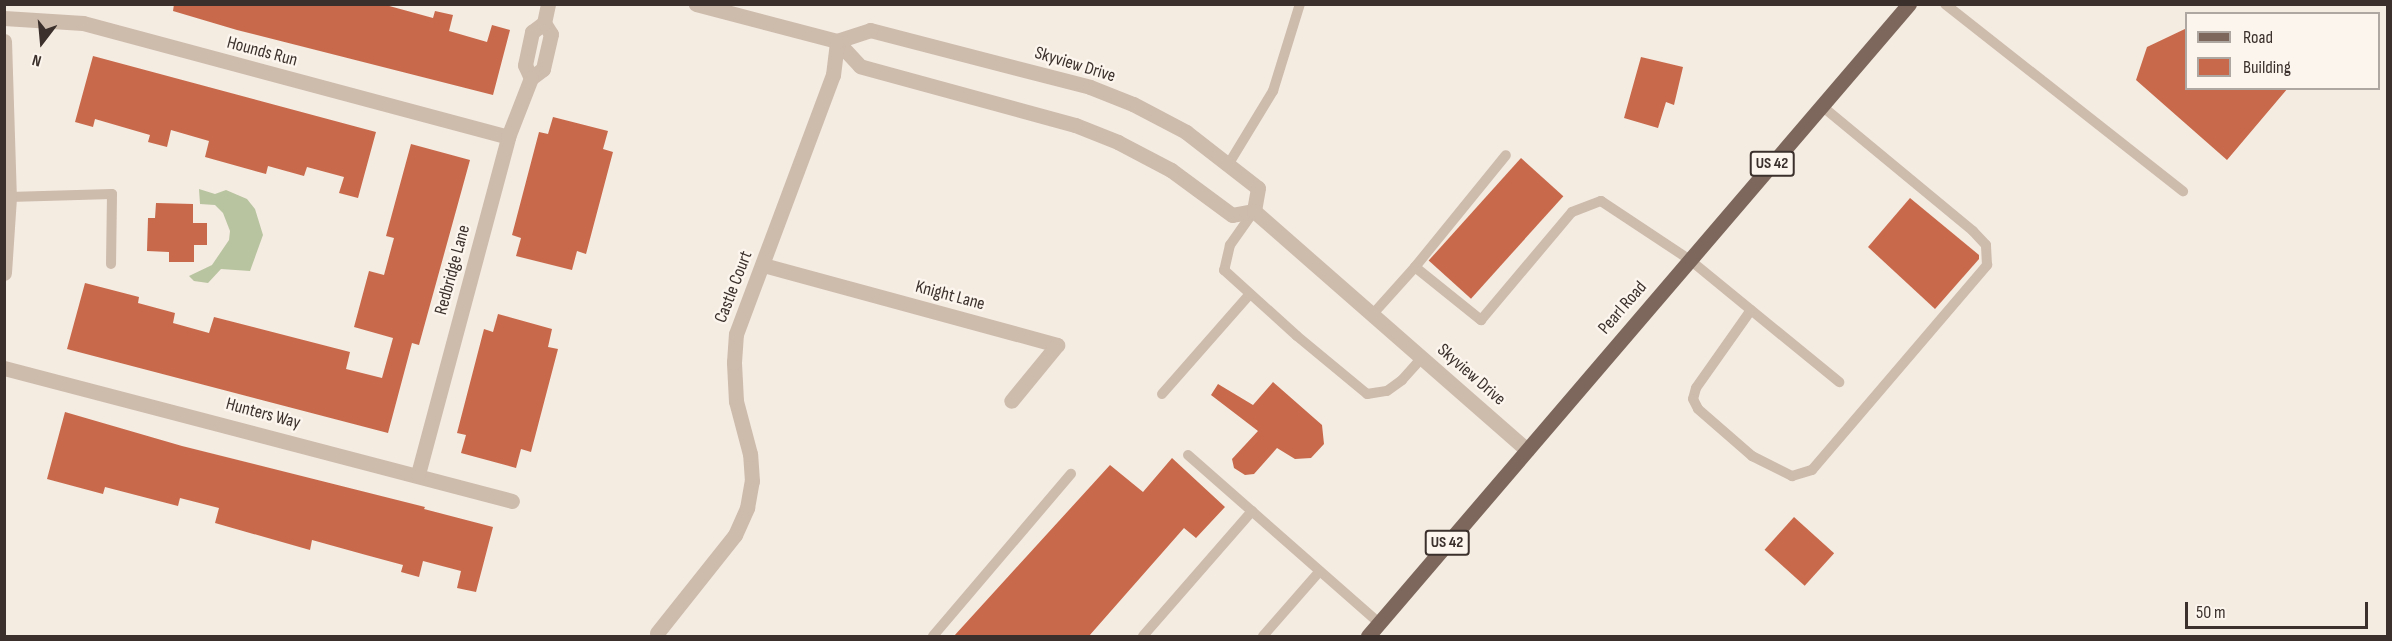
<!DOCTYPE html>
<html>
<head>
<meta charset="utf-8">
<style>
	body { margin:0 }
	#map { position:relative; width:2392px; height:641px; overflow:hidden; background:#f4ebe1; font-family:"Sofia Sans Condensed",sans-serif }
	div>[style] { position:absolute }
	.green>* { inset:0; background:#b8c4a0 }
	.building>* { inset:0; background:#c8694b; transform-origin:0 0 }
	.lane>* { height:10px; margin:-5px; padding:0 5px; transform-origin:5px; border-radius:5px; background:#cdbbac }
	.street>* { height:15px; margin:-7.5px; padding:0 7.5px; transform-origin:7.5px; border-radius:7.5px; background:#cdbbac }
	.primary>* { height:15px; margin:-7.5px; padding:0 7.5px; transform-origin:7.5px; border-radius:7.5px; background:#7d675c }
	span { translate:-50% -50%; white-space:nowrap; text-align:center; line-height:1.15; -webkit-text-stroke:5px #fbf5ee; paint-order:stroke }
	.shield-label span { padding:2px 4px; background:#fbf5ee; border:2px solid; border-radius:4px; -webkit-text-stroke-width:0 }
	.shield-label { font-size:16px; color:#3b302b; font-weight:700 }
	.street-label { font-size:18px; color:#3b302b }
	.frame { position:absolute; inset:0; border:6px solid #3b302b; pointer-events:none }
	.legend { position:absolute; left:2185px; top:12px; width:195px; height:78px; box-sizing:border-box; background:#fbf5ee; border:2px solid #aea6a0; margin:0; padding:8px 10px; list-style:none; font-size:18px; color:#3b302b }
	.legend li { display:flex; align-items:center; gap:12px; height:30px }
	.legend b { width:30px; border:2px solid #aea6a0 }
	.north { position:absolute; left:12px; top:12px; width:60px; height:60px; -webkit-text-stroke:4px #fbf5ee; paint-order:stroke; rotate:196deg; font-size:16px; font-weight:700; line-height:24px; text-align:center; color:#3b302b }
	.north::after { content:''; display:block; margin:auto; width:21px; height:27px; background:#3b302b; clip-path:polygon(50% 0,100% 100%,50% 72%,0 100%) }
	.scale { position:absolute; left:2185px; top:602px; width:183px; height:27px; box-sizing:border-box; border:3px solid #3b302b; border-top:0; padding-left:8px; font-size:18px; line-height:21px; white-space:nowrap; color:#3b302b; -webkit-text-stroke:4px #fbf5ee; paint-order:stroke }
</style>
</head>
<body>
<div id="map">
	<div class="green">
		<i style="clip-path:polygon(199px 189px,215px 194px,226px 190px,247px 199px,255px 209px,263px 235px,250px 271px,221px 269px,208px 283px,194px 281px,189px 276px,212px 265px,229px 240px,230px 231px,223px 213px,215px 205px,200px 204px)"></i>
	</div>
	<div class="building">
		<i style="clip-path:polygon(174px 4px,382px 4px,433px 18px,435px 11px,453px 15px,449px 31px,487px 42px,492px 25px,510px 30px,493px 95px,237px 30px,173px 11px)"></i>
		<i style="clip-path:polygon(2187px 28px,2187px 88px,2288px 88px,2227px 160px,2136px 80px,2147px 47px)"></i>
		<i style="clip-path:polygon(93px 56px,376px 132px,358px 198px,339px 193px,344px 177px,307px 167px,304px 176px,268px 166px,266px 174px,205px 157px,209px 141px,171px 130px,167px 147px,148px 142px,150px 135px,95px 119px,93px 127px,75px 122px)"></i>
		<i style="clip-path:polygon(1641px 57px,1683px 67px,1674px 105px,1666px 102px,1658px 128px,1624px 118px)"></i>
		<i style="clip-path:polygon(553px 117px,608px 131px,603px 149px,613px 152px,586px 254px,577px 251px,572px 270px,516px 256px,521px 238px,512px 235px,539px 132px,548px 134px)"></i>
		<i style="clip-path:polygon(411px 144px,470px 160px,419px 345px,412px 343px,388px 433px,67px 349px,85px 283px,139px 297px,138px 303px,175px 313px,173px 323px,209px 333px,214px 317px,350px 352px,346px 369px,382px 378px,393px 338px,354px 327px,369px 271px,384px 275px,394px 238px,386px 236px)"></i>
		<i style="left:1521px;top:158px;width:57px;height:138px;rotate:42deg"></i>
		<i style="clip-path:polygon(1910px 198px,1979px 255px,1979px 259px,1935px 309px,1868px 247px)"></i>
		<i style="clip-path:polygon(156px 203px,193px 204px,193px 223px,207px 223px,207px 245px,194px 245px,194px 262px,169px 262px,169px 252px,147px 251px,148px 218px,155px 218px)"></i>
		<i style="clip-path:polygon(498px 314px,552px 329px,548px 347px,558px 349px,531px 452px,521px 449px,516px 468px,461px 453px,466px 435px,457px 433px,484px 329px,493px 332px)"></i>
		<i style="clip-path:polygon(1273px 382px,1322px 425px,1324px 444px,1311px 458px,1295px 459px,1277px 448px,1254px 474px,1245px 475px,1234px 468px,1232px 459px,1258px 431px,1211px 395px,1218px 384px,1253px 405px)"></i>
		<i style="clip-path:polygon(65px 412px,182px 446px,425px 507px,424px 509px,493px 527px,476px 592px,457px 588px,461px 571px,423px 561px,419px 577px,401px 572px,403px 565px,366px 555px,312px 540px,310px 550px,215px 523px,219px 508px,180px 498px,178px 506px,105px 487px,103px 494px,47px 479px)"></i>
		<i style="clip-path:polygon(1172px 458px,1225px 507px,1196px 538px,1184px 528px,1089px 636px,954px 636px,1110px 465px,1143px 492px)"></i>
		<i style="left:1794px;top:517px;width:54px;height:44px;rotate:42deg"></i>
	</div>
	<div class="lane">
		<i style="left:1945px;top:4px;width:303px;rotate:38.2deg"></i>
		<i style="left:1228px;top:165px;width:87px;rotate:-58.7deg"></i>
		<i style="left:1273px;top:91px;width:91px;rotate:-72.8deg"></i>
		<i style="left:9px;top:197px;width:103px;rotate:-1.7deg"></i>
		<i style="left:112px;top:194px;width:70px;rotate:90.8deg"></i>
		<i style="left:1254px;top:211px;width:42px;rotate:125.2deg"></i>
		<i style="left:1230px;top:245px;width:26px;rotate:103deg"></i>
		<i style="left:1224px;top:270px;width:98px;rotate:42.1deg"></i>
		<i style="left:1297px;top:336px;width:91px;rotate:39.6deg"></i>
		<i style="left:1367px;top:394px;width:20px;rotate:-9deg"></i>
		<i style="left:1387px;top:391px;width:19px;rotate:-36deg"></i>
		<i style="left:1402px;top:380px;width:30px;rotate:-48deg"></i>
		<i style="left:1415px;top:267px;width:144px;rotate:-50.9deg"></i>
		<i style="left:1751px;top:310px;width:95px;rotate:125.2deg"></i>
		<i style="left:1696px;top:388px;width:11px;rotate:105deg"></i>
		<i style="left:1693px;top:399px;width:11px;rotate:63deg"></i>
		<i style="left:1698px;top:409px;width:72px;rotate:41deg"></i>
		<i style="left:1752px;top:456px;width:45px;rotate:26.6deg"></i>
		<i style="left:1792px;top:476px;width:21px;rotate:-17deg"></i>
		<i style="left:1812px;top:470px;width:270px;rotate:-49.5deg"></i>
		<i style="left:1987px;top:265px;width:20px;rotate:-93deg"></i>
		<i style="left:1986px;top:245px;width:19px;rotate:-133deg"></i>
		<i style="left:1973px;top:231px;width:196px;rotate:-140.4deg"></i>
		<i style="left:1372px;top:315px;width:64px;rotate:-48.1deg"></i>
		<i style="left:1415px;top:267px;width:85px;rotate:38.8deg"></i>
		<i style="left:1481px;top:320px;width:141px;rotate:-49.9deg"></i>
		<i style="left:1572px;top:212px;width:31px;rotate:-21deg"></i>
		<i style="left:1601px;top:201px;width:107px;rotate:33.5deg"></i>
		<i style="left:1690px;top:260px;width:193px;rotate:39.3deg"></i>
		<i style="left:1162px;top:394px;width:133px;rotate:-48.7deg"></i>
		<i style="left:1188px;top:455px;width:254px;rotate:41.3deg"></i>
		<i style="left:933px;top:636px;width:213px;rotate:-49.6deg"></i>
		<i style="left:1143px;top:636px;width:166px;rotate:-48.9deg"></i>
		<i style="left:1263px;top:636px;width:86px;rotate:-48.8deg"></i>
	</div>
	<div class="street">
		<i style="left:4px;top:18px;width:79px;rotate:3.6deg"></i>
		<i style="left:83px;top:23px;width:440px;rotate:15deg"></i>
		<i style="left:544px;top:23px;width:13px;rotate:58deg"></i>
		<i style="left:551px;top:34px;width:36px;rotate:103deg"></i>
		<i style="left:543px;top:69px;width:15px;rotate:143deg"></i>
		<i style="left:531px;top:78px;width:14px;rotate:-115deg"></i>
		<i style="left:525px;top:65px;width:34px;rotate:-78deg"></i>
		<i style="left:532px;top:32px;width:15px;rotate:-37deg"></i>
		<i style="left:544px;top:23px;width:19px;rotate:-78deg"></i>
		<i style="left:870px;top:30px;width:227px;rotate:14.5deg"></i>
		<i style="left:1090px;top:87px;width:46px;rotate:21.6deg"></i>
		<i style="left:1133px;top:104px;width:60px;rotate:27.8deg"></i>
		<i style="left:1186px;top:132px;width:91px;rotate:37.9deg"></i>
		<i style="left:1258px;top:188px;width:23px;rotate:100deg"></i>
		<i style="left:1254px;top:211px;width:22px;rotate:170deg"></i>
		<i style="left:1232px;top:215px;width:76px;rotate:-143.6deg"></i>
		<i style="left:1171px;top:170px;width:60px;rotate:-152.2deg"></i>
		<i style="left:1118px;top:142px;width:46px;rotate:-158.4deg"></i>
		<i style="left:1075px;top:125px;width:223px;rotate:-164.7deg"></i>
		<i style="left:860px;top:66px;width:34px;rotate:-133deg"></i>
		<i style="left:837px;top:41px;width:35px;rotate:-18deg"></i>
		<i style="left:4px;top:41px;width:156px;rotate:88.2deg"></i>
		<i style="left:9px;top:197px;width:76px;rotate:93.8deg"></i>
		<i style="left:1254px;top:211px;width:363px;rotate:41.2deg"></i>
		<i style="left:763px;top:265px;width:305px;rotate:15.2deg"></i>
		<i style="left:1057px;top:345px;width:72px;rotate:129.4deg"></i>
		<i style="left:4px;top:368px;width:525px;rotate:14.67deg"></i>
		<i style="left:418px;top:474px;width:349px;rotate:-75deg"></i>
		<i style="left:508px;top:137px;width:63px;rotate:-68.7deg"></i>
		<i style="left:657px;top:633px;width:125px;rotate:-51.5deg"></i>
		<i style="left:735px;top:535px;width:30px;rotate:-66deg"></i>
		<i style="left:747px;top:508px;width:27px;rotate:-80deg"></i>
		<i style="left:752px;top:481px;width:27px;rotate:-94deg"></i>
		<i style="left:750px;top:454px;width:55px;rotate:-104.8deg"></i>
		<i style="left:736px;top:401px;width:39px;rotate:-93deg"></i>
		<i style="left:734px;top:362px;width:28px;rotate:-86deg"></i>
		<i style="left:736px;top:334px;width:277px;rotate:-69.5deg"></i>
		<i style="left:833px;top:75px;width:34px;rotate:-83deg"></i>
		<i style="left:837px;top:41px;width:146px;rotate:-165.3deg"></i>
	</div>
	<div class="primary">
		<i style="left:1368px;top:636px;width:832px;rotate:-49.44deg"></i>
	</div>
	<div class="shield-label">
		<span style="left:1772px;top:164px">US 42</span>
		<span style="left:1447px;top:543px">US 42</span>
	</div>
	<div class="street-label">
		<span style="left:262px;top:52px;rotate:15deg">Hounds Run</span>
		<span style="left:1075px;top:65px;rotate:17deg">Skyview Drive</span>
		<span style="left:453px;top:270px;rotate:-75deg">Redbridge Lane</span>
		<span style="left:734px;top:287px;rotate:-69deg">Castle Court</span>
		<span style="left:950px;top:296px;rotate:15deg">Knight Lane</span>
		<span style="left:1623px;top:308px;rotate:-49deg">Pearl Road</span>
		<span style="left:1471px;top:375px;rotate:41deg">Skyview Drive</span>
		<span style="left:263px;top:414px;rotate:15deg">Hunters Way</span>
	</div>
	<div class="frame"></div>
	<ul class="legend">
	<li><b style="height:8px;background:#7d675c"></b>Road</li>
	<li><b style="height:16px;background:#c8694b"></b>Building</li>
	</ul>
	<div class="north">N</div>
	<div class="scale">50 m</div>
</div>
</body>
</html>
